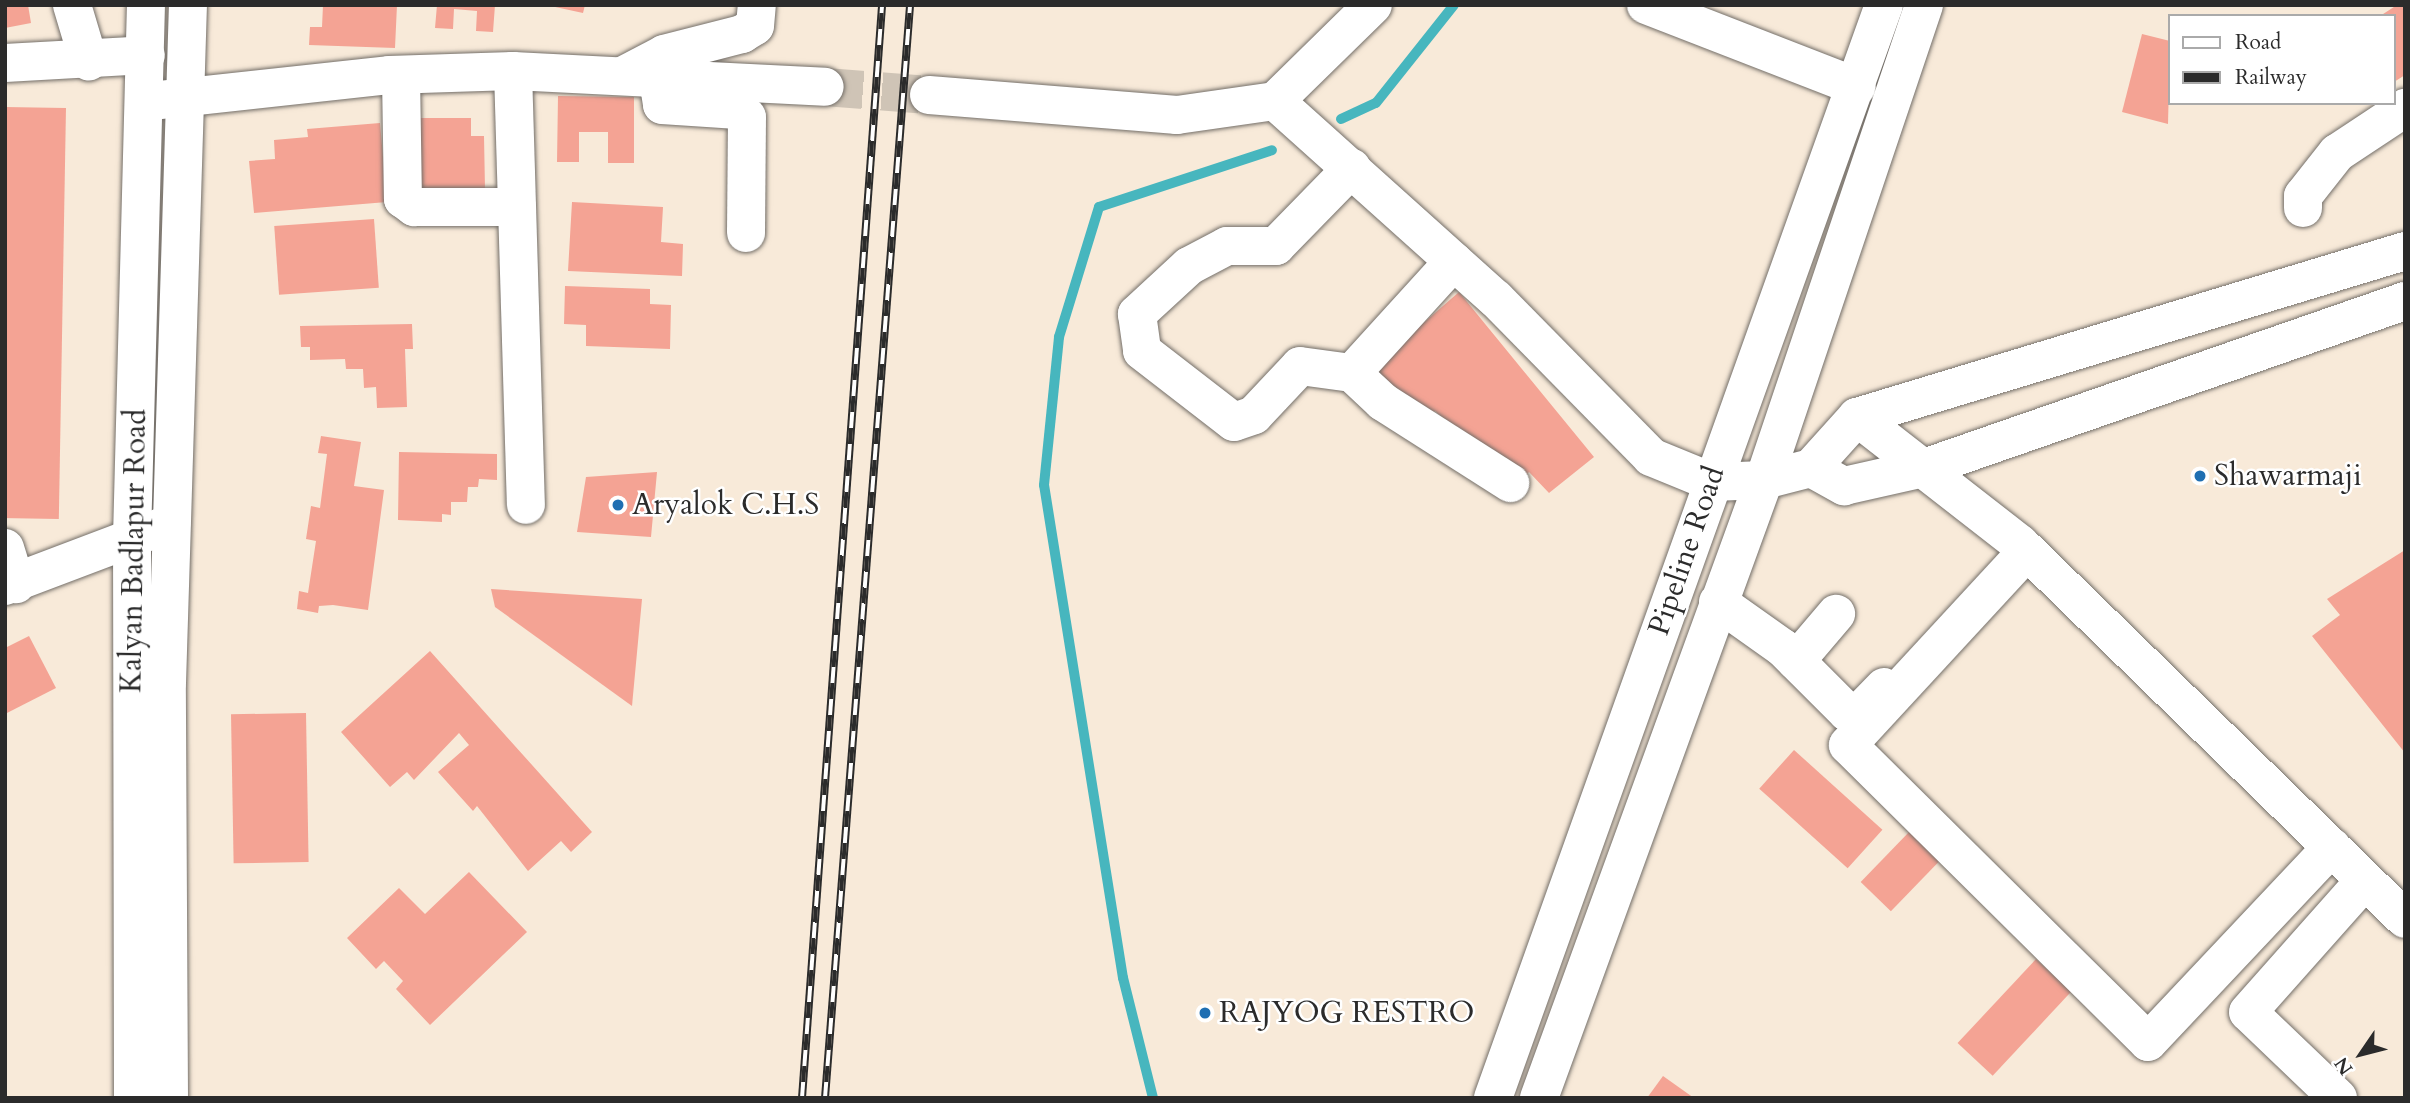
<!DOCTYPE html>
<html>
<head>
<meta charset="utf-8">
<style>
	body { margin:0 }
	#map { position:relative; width:2410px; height:1103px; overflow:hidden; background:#f8ead9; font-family:Cardo,serif }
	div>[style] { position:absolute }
	.stream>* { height:10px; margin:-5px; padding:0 5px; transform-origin:5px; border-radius:5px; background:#47b6be }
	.building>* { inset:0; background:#f4a394; transform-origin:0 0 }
	.minor-tunnel>* { height:38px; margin-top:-19px; transform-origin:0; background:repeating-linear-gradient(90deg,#cfc4b6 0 38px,transparent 0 57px) }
	.roads { filter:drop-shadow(0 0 2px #736e68) drop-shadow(0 0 2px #736e68) }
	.minor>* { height:38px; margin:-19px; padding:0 19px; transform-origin:19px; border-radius:19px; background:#fff }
	.major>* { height:38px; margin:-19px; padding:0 19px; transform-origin:19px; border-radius:19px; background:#fff }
	.rail>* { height:8px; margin-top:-4px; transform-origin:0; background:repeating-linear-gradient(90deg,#fff 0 16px,#2b2b2b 0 32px); box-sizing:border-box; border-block:2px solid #2b2b2b }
	.dots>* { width:19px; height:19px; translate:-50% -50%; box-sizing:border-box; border:4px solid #fff; border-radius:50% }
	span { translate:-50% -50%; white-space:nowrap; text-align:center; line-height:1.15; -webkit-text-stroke:5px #fff; paint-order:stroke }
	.poi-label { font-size:30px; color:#2b2b2b }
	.left { translate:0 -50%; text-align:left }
	.street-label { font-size:30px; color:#2b2b2b }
	.frame { position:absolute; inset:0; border:7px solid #2b2b2b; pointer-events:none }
	.legend { position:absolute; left:2168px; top:14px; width:228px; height:91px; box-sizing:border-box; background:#fff; border:2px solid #aaa; margin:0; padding:9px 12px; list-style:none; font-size:21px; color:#2b2b2b }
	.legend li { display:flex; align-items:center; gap:14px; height:35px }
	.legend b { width:35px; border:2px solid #aaa }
	.north { position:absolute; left:2326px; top:1019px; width:70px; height:70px; -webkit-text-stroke:5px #fff; paint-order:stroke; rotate:235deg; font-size:19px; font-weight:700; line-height:28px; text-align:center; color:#2b2b2b }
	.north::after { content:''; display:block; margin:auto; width:24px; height:32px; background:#2b2b2b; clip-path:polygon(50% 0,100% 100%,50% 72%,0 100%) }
</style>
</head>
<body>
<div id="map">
	<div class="stream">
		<i style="left:1341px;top:119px;width:38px;rotate:-25deg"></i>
		<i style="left:1376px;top:103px;width:125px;rotate:-51.5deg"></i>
		<i style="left:1153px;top:1098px;width:124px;rotate:-104deg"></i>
		<i style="left:1123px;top:978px;width:499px;rotate:-99.1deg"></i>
		<i style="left:1044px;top:485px;width:149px;rotate:-84.2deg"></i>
		<i style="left:1059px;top:337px;width:136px;rotate:-72.9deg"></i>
		<i style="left:1099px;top:207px;width:182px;rotate:-18.2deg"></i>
	</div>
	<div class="building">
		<i style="clip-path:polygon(5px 5px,28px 5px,31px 23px,5px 28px)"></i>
		<i style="clip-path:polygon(323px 5px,397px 5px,395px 48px,309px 45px,310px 27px,322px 27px)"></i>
		<i style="clip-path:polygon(437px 5px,495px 5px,493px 32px,476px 31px,477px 11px,454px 9px,453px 29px,435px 28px)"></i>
		<i style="clip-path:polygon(546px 5px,585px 5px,583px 13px)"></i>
		<i style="clip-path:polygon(2397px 5px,2405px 5px,2405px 75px,2394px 82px,2394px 16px,2380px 16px)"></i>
		<i style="clip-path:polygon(2142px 34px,2170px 41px,2168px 124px,2122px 112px)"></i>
		<i style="clip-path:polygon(558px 96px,634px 97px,634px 163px,608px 163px,608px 132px,579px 132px,579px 162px,557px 162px)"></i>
		<i style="left:5px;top:107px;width:61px;height:411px;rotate:1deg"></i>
		<i style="clip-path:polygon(410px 118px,471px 118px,471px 136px,484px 136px,485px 189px,411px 199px)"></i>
		<i style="clip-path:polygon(380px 123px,387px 202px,254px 213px,249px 161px,275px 159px,274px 140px,308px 137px,307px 129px)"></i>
		<i style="clip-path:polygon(572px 202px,663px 207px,661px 242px,683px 244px,682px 276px,568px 271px)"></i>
		<i style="left:374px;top:219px;width:69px;height:100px;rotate:86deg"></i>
		<i style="clip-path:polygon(565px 286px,650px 289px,650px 304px,671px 305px,670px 349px,586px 346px,586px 325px,564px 324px)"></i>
		<i style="clip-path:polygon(1459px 292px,1594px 457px,1549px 493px,1529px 472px,1518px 484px,1435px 411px,1426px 419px,1365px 374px)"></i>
		<i style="clip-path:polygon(412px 324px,413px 349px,405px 349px,407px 407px,377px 408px,376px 387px,364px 388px,363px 369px,346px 369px,345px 359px,310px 360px,310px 347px,301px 347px,300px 326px)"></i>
		<i style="clip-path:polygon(321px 436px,361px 442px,354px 486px,384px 490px,368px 610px,333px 605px,319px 606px,318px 613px,297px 609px,299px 591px,308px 593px,316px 541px,306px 539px,311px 506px,320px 508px,327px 454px,318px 453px)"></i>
		<i style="clip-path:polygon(399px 452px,497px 454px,497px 480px,479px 479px,478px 487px,468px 487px,467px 502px,451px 502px,451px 515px,442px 514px,442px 522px,398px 520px)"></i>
		<i style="clip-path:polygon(657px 472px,651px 537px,577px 532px,586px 477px)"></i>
		<i style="clip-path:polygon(2405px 550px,2405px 753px,2312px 636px,2340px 615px,2327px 599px)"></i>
		<i style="clip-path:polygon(491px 589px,642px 599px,632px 706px,495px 607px)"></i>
		<i style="clip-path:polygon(29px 636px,56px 688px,5px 714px,5px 648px)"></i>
		<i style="clip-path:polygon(430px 651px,592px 832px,571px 852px,561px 841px,528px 871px,477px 806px,473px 811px,438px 772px,469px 745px,459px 733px,414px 780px,407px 772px,390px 787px,341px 732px)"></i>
		<i style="left:306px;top:713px;width:149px;height:75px;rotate:89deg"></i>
		<i style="left:1794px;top:750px;width:119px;height:52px;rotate:42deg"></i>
		<i style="left:1910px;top:831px;width:42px;height:71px;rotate:44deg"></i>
		<i style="clip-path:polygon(469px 872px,527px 932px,430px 1025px,396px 989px,403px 981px,384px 961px,376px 969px,347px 938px,399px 888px,425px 914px)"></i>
		<i style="left:2036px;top:959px;width:48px;height:115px;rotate:43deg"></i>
		<i style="clip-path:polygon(1663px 1076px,1694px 1098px,1647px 1098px)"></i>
	</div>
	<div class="minor-tunnel">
		<i style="left:825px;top:87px;width:104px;rotate:4.4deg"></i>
	</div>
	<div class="roads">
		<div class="minor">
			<i style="left:72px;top:5px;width:59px;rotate:73.4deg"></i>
			<i style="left:1646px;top:5px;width:226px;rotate:21.2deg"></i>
			<i style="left:5px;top:63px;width:141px;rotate:-3.2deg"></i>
			<i style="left:513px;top:71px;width:434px;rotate:88.3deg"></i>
			<i style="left:401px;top:75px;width:124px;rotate:89.1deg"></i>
			<i style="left:403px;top:199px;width:14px;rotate:36deg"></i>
			<i style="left:414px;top:207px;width:103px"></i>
			<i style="left:622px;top:76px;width:47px;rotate:-27.6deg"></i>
			<i style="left:664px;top:54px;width:81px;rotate:-14.4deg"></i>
			<i style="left:742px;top:34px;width:15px;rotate:-32deg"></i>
			<i style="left:755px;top:26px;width:21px;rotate:-85deg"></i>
			<i style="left:658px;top:79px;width:26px;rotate:81deg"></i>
			<i style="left:662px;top:105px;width:76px;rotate:3.8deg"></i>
			<i style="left:738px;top:110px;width:11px;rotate:38deg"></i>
			<i style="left:747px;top:117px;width:116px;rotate:90.5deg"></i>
			<i style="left:929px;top:95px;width:249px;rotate:4.6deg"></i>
			<i style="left:1177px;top:115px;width:99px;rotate:-8.1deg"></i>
			<i style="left:1275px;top:101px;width:297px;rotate:41.9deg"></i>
			<i style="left:1496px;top:299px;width:221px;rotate:45.5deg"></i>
			<i style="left:1651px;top:457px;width:66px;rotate:22.3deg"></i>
			<i style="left:1712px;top:482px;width:52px;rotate:-2.2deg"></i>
			<i style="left:1764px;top:480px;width:49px;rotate:-14.3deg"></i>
			<i style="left:1811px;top:468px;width:69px;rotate:-48deg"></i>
			<i style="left:1857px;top:417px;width:573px;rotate:-16.85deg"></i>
			<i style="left:151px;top:101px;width:239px;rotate:-6.2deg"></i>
			<i style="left:389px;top:75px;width:124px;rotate:-1.8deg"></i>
			<i style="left:513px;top:71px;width:312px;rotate:2.9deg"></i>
			<i style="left:1275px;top:101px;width:137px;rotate:-44.4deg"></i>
			<i style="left:1352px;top:168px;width:109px;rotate:134.3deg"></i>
			<i style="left:1276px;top:246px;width:49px;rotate:180deg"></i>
			<i style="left:1227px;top:246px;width:43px;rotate:152.2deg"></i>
			<i style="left:1189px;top:266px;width:71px;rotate:137.3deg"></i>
			<i style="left:1137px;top:314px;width:37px;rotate:82deg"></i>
			<i style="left:1142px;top:351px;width:116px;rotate:37.7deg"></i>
			<i style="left:1234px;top:422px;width:21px;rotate:-19deg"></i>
			<i style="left:1254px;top:415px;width:67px;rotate:-46.8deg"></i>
			<i style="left:1300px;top:366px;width:52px;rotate:7.7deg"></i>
			<i style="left:1352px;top:373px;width:151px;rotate:-47.7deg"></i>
			<i style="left:2303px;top:208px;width:12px;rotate:-90deg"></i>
			<i style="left:2303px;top:196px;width:55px;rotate:-51.7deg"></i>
			<i style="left:2337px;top:153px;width:82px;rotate:-33.5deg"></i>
			<i style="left:1352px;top:373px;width:42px;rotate:43.1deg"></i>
			<i style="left:1383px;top:402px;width:151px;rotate:32.5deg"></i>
			<i style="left:1857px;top:417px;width:207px;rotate:37.9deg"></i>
			<i style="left:2020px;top:544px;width:537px;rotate:44.25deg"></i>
			<i style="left:1811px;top:468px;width:38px;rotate:29deg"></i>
			<i style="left:1844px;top:486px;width:82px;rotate:-12.7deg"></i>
			<i style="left:1924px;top:468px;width:509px;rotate:-19.15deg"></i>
			<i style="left:5px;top:548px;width:38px;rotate:73deg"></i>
			<i style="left:2027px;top:551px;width:264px;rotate:132.7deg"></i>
			<i style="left:1848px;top:745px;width:422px;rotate:44.7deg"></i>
			<i style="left:2148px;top:1042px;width:268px;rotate:-46.7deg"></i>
			<i style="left:5px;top:586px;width:178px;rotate:-20.7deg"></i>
			<i style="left:1718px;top:602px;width:80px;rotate:35.3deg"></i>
			<i style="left:1783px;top:648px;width:91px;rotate:45deg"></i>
			<i style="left:1847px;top:712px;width:12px;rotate:5deg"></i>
			<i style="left:1859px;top:713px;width:36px;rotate:-46deg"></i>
			<i style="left:1796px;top:661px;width:62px;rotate:-49.6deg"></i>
			<i style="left:2338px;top:1098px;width:124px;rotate:-136.3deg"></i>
			<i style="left:2248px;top:1012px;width:176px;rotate:-48.4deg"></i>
		</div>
		<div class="major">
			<i style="left:133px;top:1098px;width:560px;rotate:-90.1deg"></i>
			<i style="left:132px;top:538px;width:533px;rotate:-88.5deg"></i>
			<i style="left:169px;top:1098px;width:415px;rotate:-90.3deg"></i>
			<i style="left:167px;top:683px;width:678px;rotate:-88.23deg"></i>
			<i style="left:1493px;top:1098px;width:1161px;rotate:-70.32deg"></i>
			<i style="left:1539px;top:1098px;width:658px;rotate:-69.99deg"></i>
			<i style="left:1764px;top:480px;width:501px;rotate:-71.38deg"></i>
		</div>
	</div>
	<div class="rail">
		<i style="left:802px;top:1098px;width:1096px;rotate:-85.81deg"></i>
		<i style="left:825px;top:1098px;width:1096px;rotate:-85.55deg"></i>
	</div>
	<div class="dots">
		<i style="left:2200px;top:476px;background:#1f6fb2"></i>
		<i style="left:618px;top:505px;background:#1f6fb2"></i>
		<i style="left:1205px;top:1013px;background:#1f6fb2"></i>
	</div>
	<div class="poi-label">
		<span class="left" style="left:2214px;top:476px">Shawarmaji</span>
		<span class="left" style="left:632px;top:505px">Aryalok C.H.S</span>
		<span class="left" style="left:1219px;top:1013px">RAJYOG RESTRO</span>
	</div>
	<div class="street-label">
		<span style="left:134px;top:551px;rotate:-89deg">Kalyan Badlapur Road</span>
		<span style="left:1687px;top:551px;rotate:-71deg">Pipeline Road</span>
	</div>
	<div class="frame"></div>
	<ul class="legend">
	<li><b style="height:9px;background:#fff"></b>Road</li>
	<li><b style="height:9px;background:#2b2b2b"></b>Railway</li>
	</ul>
	<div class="north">N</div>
</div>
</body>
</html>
